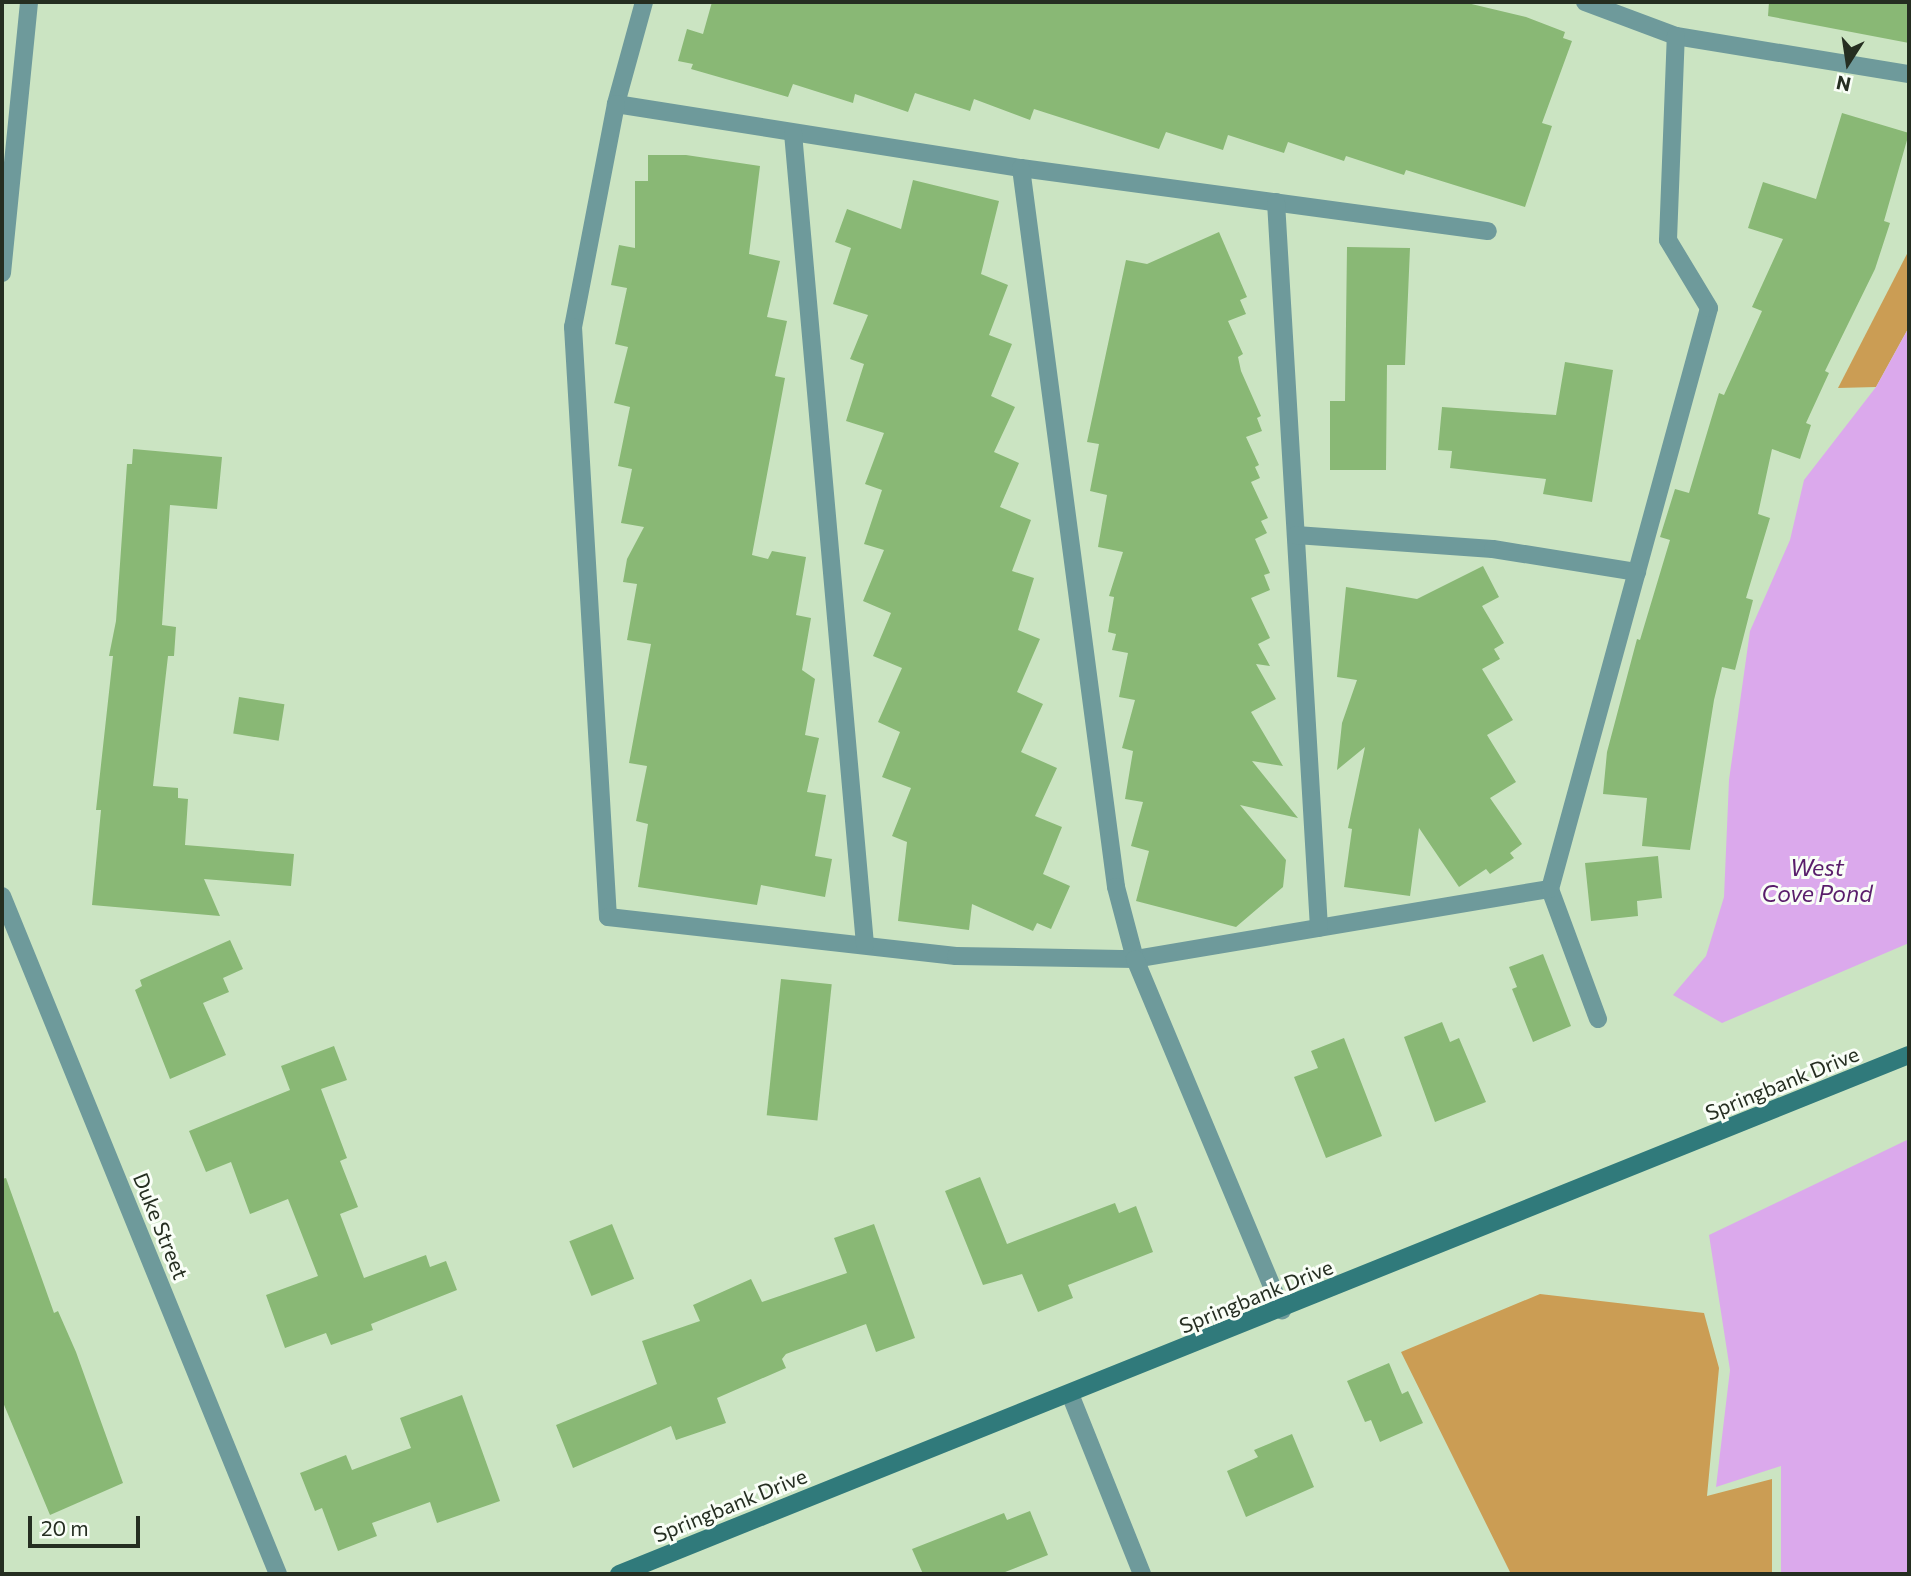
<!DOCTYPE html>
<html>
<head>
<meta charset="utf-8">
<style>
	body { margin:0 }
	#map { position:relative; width:1911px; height:1576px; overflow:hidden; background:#cbe4c2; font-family:Commissioner,sans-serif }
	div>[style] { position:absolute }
	.forest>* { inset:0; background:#cb9d54 }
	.water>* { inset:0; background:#dba9ec }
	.building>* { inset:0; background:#89b875; transform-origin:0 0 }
	.lane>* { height:18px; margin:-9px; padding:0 9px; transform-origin:9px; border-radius:9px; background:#6e9a9b }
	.street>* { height:18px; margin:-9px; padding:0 9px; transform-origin:9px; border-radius:9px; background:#6e9a9b }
	.secondary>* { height:18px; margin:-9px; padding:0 9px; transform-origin:9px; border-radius:9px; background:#307a7b }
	span { translate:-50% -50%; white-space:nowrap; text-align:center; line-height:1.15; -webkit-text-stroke:6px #f9fef7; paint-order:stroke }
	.street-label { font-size:21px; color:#252e21 }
	.water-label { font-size:23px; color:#591d6b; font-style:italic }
	.frame { position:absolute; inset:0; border:4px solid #252e21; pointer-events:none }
	.north { position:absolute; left:1813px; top:28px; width:70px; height:70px; -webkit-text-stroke:5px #f9fef7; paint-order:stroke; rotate:192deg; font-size:19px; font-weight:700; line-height:28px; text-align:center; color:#252e21 }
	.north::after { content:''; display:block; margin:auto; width:24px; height:32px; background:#252e21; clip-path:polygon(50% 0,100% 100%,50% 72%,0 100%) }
	.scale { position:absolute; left:28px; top:1516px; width:112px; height:32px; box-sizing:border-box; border:4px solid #252e21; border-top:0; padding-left:9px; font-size:21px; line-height:24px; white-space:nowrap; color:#252e21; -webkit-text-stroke:5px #f9fef7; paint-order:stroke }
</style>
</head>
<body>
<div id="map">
	<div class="forest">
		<i style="clip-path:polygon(1909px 250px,1909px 327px,1876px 387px,1838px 388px)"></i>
		<i style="clip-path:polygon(1540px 1294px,1704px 1313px,1719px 1368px,1707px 1496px,1772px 1479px,1772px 1574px,1511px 1574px,1401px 1352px)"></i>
	</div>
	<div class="water">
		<i style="clip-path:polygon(1909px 327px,1909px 943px,1722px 1023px,1673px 995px,1706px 956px,1724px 897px,1729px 780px,1750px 631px,1790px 540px,1804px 480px,1876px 387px)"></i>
		<i style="clip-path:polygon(1909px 1139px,1909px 1574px,1781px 1574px,1781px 1466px,1716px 1487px,1730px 1370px,1709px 1235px)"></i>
	</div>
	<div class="building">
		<i style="clip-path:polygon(712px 2px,1463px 2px,1526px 17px,1565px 32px,1563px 38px,1572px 41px,1542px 123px,1552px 126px,1525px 207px,1406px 170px,1404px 175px,1346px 156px,1344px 161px,1288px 142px,1284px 153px,1228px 135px,1223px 150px,1166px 132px,1159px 149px,1034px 109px,1030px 120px,974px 99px,970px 111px,915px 93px,908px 112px,855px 94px,853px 103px,793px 84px,788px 97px,691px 69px,693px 64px,678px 61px,687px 29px,703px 34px)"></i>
		<i style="clip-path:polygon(1769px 2px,1909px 2px,1909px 43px,1768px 16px)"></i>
		<i style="clip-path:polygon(1842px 113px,1909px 133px,1884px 221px,1890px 223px,1875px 269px,1825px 371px,1829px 373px,1806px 423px,1811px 425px,1800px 459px,1772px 449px,1758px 514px,1770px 518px,1746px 598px,1753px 600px,1735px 670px,1722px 667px,1714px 700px,1690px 850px,1642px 846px,1647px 798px,1603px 794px,1607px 752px,1637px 639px,1640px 640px,1670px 540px,1660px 537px,1675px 489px,1689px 493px,1719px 393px,1724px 395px,1762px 311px,1752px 307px,1783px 239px,1748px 228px,1763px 182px,1816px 199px)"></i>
		<i style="clip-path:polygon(648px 155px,686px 155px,760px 166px,749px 254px,780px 261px,767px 317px,787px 321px,775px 376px,785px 378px,752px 555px,768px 559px,772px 551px,806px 557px,796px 615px,811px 618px,802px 670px,815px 679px,805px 735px,819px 738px,807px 792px,826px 795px,815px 856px,832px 859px,825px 897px,761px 885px,757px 905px,638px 887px,648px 824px,636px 821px,647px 766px,629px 763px,651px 644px,627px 640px,637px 584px,623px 582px,627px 559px,644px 527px,621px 523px,632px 469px,618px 466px,630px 407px,614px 403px,628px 347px,615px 344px,627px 288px,611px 285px,619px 245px,635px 248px,635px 181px,648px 181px)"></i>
		<i style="clip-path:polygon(913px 180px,999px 201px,981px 274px,1008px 285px,989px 335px,1012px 344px,991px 396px,1015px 407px,994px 452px,1019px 463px,1000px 507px,1031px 520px,1012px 571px,1034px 578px,1018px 630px,1040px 639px,1017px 692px,1043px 704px,1021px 752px,1057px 768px,1035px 816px,1062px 827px,1043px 874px,1070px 886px,1051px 929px,1037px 923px,1033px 931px,972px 904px,969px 930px,898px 921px,907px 842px,892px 836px,911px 788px,882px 777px,900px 732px,878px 722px,902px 668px,873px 656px,891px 613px,863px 601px,884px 550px,864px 544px,882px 490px,865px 484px,884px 433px,846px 421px,864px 364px,850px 359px,868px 315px,833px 304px,851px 248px,835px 242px,847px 209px,901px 229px)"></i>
		<i style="clip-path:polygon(1219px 232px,1247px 297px,1240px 300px,1246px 314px,1228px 321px,1243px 354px,1238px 357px,1241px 371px,1261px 416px,1257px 418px,1262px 431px,1246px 437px,1259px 465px,1255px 467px,1260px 478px,1251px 482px,1268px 518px,1261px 521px,1267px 533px,1255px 539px,1270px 573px,1264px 575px,1270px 590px,1251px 598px,1270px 638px,1258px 644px,1270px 666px,1256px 664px,1276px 699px,1251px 712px,1283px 766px,1252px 761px,1298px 818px,1240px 805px,1286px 860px,1283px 887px,1236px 927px,1136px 901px,1149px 851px,1131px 846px,1143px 802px,1125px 799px,1133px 751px,1122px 748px,1135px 700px,1119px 697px,1128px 653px,1112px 650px,1116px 634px,1108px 632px,1114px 597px,1109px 596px,1123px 552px,1098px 547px,1107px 495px,1090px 491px,1099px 444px,1087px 442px,1126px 260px,1147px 264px)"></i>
		<i style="clip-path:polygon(1347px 247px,1410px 248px,1405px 365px,1387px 365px,1386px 470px,1330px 470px,1330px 401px,1345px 401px)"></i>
		<i style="clip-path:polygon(1565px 362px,1613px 370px,1592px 502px,1543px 494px,1546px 479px,1450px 468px,1452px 451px,1438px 450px,1442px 407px,1556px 415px)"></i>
		<i style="clip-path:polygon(133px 449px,222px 457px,217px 509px,170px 505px,162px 625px,176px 627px,174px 656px,168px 656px,153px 786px,178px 788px,178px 798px,188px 799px,185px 845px,294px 854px,291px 886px,204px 879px,220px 916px,92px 905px,101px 810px,96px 810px,113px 656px,109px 656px,116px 621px,127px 464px,132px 464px)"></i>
		<i style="clip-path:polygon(1483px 566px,1499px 597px,1482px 606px,1504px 643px,1494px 649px,1500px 659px,1482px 669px,1513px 720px,1487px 735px,1516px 782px,1490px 798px,1522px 844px,1510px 853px,1514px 858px,1490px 874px,1486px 869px,1459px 887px,1419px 828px,1410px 896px,1344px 887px,1352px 829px,1348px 828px,1365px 747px,1337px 770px,1342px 723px,1357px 680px,1337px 677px,1346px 587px,1417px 599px)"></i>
		<i style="left:239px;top:697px;width:46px;height:37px;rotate:9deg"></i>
		<i style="clip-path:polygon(1658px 856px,1662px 898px,1637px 901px,1638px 916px,1591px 921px,1585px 863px)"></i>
		<i style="clip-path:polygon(230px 940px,243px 969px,223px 978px,229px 992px,203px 1003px,226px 1055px,170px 1079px,135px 990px,142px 986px,140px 980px)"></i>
		<i style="clip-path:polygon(1543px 954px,1571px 1026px,1533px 1042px,1512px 989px,1517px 987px,1509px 967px)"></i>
		<i style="left:781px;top:979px;width:51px;height:137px;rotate:6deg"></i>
		<i style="clip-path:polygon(1442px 1022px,1450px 1042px,1459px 1038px,1486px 1102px,1435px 1122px,1404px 1037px)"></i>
		<i style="clip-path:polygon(1344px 1038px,1382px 1136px,1326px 1158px,1294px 1077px,1318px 1068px,1311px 1051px)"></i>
		<i style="clip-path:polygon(334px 1046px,347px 1080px,321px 1089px,347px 1158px,340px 1161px,358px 1207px,340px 1214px,364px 1278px,426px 1255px,430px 1267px,446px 1261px,457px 1290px,371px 1324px,373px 1330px,331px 1345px,326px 1333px,285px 1348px,266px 1295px,318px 1276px,288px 1199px,250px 1214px,231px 1162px,206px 1172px,189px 1131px,290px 1090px,281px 1066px)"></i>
		<i style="clip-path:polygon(980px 1177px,1007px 1244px,1115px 1203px,1119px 1213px,1136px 1206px,1153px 1252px,1068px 1285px,1073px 1298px,1038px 1312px,1022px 1274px,983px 1285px,945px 1191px)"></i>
		<i style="clip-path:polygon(6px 1178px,54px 1313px,58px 1311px,76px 1352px,123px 1483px,50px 1515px,2px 1400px,2px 1179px)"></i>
		<i style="left:612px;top:1224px;width:59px;height:46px;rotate:68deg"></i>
		<i style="clip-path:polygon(874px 1224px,915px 1338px,876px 1352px,866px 1324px,786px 1354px,782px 1359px,786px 1368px,717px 1398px,726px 1423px,676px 1440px,671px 1426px,573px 1468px,556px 1425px,657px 1384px,642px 1341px,700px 1321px,693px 1305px,751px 1279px,762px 1302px,847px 1273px,834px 1238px)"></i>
		<i style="clip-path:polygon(1389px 1363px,1402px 1394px,1408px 1391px,1423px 1423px,1380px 1442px,1371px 1420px,1365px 1422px,1347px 1381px)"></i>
		<i style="clip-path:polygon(462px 1395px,500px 1501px,437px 1523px,430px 1502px,372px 1523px,377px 1536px,338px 1551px,322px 1508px,315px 1511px,300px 1473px,346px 1455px,352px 1470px,411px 1448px,400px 1418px)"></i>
		<i style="clip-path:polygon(1292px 1434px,1314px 1487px,1246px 1517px,1227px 1471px,1258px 1457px,1254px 1450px)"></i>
		<i style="clip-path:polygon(1030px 1511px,1048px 1555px,1000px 1574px,923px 1574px,912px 1549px,1004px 1513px,1007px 1520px)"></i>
	</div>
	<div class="lane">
		<i style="left:644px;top:2px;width:106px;rotate:105.4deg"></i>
		<i style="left:616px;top:104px;width:410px;rotate:9deg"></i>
		<i style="left:1021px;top:168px;width:471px;rotate:7.7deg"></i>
		<i style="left:1585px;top:2px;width:97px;rotate:20.5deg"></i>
		<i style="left:1676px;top:36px;width:236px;rotate:9.3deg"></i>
		<i style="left:616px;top:104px;width:227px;rotate:100.9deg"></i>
		<i style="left:573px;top:327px;width:591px;rotate:86.61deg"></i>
		<i style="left:608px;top:917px;width:350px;rotate:6.4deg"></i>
		<i style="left:956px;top:956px;width:179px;rotate:1deg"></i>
		<i style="left:1135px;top:959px;width:421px;rotate:-9.6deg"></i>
		<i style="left:793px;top:133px;width:815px;rotate:84.93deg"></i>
		<i style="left:1021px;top:168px;width:725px;rotate:82.47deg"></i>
		<i style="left:1116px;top:887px;width:74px;rotate:75.2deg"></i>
		<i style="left:1135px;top:959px;width:381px;rotate:67.3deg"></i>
		<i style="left:1276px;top:202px;width:727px;rotate:86.61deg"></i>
		<i style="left:1296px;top:535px;width:197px;rotate:4.1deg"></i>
		<i style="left:1493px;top:549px;width:146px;rotate:9.1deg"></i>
		<i style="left:1598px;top:1019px;width:139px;rotate:-110.3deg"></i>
		<i style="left:1550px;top:889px;width:602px;rotate:-74.69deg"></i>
		<i style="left:1709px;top:308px;width:79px;rotate:-121.1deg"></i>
		<i style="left:1668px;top:240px;width:204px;rotate:-87.8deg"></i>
	</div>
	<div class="street">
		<i style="left:2px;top:273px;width:272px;rotate:-84.3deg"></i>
		<i style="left:2px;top:896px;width:732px;rotate:67.85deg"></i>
		<i style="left:1070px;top:1394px;width:194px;rotate:68.2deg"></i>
	</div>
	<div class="secondary">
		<i style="left:619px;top:1574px;width:1390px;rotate:-21.92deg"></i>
	</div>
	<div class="street-label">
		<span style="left:1782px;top:1083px;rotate:-22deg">Springbank Drive</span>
		<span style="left:161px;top:1226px;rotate:68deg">Duke Street</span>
		<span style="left:1256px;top:1296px;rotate:-22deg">Springbank Drive</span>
		<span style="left:730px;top:1505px;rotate:-22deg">Springbank Drive</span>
	</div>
	<div class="water-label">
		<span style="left:1817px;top:880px">West<br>Cove Pond</span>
	</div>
	<div class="frame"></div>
	<div class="north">N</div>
	<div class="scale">20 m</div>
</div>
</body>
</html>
